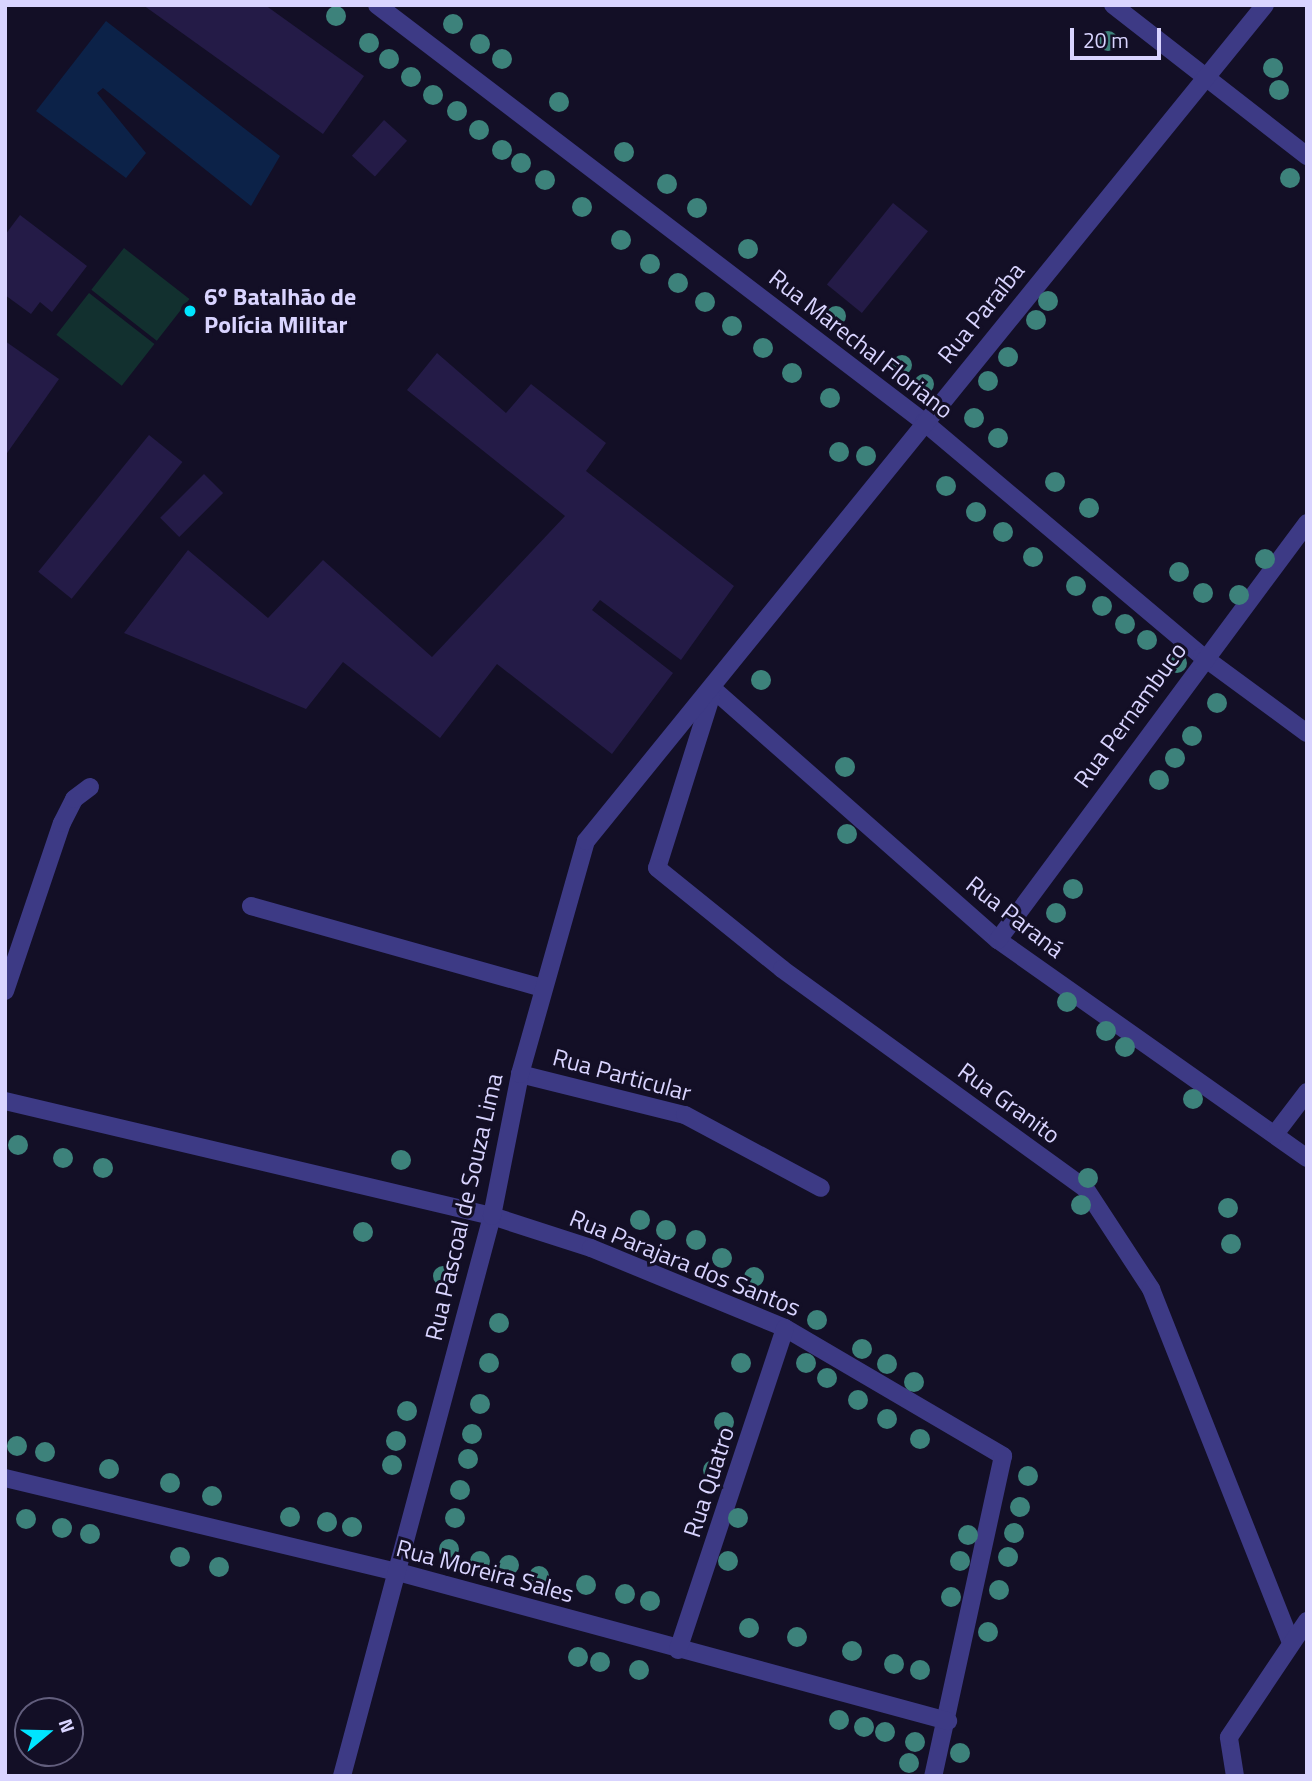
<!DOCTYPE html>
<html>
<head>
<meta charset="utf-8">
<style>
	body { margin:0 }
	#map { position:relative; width:1312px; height:1781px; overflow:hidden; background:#130f26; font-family:"Titillium Web",sans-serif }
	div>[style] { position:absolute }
	.green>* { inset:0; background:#12302f; transform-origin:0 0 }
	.water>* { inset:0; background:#0c2248 }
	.building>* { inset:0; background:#241b47; transform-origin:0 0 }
	.street>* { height:18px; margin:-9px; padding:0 9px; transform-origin:9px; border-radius:9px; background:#3d3a85 }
	.trees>* { width:20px; height:20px; margin:-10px; border-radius:50%; background:#3d827b }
	.dots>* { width:19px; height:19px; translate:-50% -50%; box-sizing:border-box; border:4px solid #130f26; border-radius:50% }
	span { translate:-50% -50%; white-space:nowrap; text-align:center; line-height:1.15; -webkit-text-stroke:6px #130f26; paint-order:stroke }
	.poi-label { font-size:24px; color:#d9d4ff; font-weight:700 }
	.left { translate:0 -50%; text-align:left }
	.street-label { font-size:24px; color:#d9d4ff }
	.frame { position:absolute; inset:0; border:7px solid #d9d4ff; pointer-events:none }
	.north { position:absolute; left:14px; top:1697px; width:70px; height:70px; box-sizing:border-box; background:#130f26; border:2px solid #625e7d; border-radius:50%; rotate:71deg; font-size:19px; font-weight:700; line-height:28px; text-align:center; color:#d9d4ff }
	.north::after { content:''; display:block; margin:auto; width:24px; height:32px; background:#00e5ff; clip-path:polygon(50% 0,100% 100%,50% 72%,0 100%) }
	.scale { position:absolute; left:1070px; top:28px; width:91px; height:32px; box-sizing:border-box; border:4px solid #d9d4ff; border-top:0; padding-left:9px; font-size:21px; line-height:24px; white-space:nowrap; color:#d9d4ff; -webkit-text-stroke:5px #130f26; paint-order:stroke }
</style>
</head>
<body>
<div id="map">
	<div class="green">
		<i style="left:124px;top:248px;width:83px;height:53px;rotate:38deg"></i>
		<i style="left:89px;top:293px;width:83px;height:53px;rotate:38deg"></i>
	</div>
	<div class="water">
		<i style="clip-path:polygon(106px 21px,280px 156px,251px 206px,103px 88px,97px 93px,146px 153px,126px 178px,36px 111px)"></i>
	</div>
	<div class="building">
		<i style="clip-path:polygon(143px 5px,265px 5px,364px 76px,323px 134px)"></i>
		<i style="left:384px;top:120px;width:31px;height:48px;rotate:42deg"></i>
		<i style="left:893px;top:203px;width:45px;height:105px;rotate:39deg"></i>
		<i style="clip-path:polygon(20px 215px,87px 266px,52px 312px,40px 302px,31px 314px,5px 295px,5px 235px)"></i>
		<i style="clip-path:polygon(5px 341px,59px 379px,5px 456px)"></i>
		<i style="clip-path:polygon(437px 353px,506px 413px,531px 384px,606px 443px,586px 471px,734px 586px,681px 660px,600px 600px,592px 610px,673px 673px,612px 754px,497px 664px,440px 738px,343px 662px,306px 709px,124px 633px,188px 550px,268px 618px,323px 560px,432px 657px,565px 516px,407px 390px)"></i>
		<i style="left:149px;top:435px;width:43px;height:176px;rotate:39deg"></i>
		<i style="left:204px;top:474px;width:27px;height:62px;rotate:45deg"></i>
	</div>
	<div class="street">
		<i style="left:377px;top:5px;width:688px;rotate:37.32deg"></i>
		<i style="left:924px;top:422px;width:363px;rotate:40.1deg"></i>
		<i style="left:1202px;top:656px;width:130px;rotate:36.3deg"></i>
		<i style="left:1113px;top:5px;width:246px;rotate:37.9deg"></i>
		<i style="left:713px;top:689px;width:380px;rotate:41.4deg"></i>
		<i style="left:998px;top:940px;width:378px;rotate:35.2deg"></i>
		<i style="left:711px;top:697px;width:179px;rotate:107.5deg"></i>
		<i style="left:657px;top:868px;width:161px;rotate:38.9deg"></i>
		<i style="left:782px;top:969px;width:374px;rotate:35.9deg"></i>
		<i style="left:1085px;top:1188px;width:121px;rotate:56.8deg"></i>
		<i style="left:1151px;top:1289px;width:380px;rotate:68.4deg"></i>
		<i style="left:251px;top:906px;width:302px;rotate:15.7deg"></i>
		<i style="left:998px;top:940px;width:519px;rotate:-53.46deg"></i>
		<i style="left:5px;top:991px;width:177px;rotate:-71.3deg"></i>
		<i style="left:62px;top:823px;width:27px;rotate:-63deg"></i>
		<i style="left:74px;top:799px;width:20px;rotate:-37deg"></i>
		<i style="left:520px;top:1074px;width:170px;rotate:14deg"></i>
		<i style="left:685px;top:1115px;width:154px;rotate:28.2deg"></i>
		<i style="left:5px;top:1101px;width:500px;rotate:13.29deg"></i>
		<i style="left:492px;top:1216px;width:104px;rotate:17.9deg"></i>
		<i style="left:591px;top:1248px;width:210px;rotate:22.4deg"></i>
		<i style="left:785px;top:1328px;width:253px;rotate:30.4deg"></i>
		<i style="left:1003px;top:1456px;width:328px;rotate:102.3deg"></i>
		<i style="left:1275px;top:1134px;width:53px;rotate:-52.7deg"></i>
		<i style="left:5px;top:1478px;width:404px;rotate:13.5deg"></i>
		<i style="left:398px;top:1572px;width:570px;rotate:15.16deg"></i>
		<i style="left:678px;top:1650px;width:339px;rotate:-71.6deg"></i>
		<i style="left:342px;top:1776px;width:580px;rotate:-75deg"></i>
		<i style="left:492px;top:1216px;width:145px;rotate:-78.8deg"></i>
		<i style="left:520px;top:1074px;width:242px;rotate:-74.2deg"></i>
		<i style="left:586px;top:841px;width:1077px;rotate:-50.92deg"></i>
		<i style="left:1235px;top:1776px;width:39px;rotate:-99deg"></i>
		<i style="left:1229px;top:1737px;width:140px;rotate:-56.1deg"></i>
	</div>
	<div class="trees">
		<i style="left:336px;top:16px"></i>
		<i style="left:453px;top:24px"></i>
		<i style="left:1108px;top:41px"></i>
		<i style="left:369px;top:43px"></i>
		<i style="left:480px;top:44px"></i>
		<i style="left:389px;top:59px"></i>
		<i style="left:502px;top:59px"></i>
		<i style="left:1273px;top:68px"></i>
		<i style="left:411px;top:77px"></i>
		<i style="left:1279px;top:90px"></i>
		<i style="left:433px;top:95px"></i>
		<i style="left:559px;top:102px"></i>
		<i style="left:457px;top:111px"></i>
		<i style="left:479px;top:130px"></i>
		<i style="left:502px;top:150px"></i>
		<i style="left:624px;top:152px"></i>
		<i style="left:521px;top:163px"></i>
		<i style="left:1290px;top:178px"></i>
		<i style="left:545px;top:180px"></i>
		<i style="left:667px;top:184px"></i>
		<i style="left:582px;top:207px"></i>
		<i style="left:697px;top:208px"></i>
		<i style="left:621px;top:240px"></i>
		<i style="left:748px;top:249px"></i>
		<i style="left:650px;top:264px"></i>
		<i style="left:678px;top:283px"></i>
		<i style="left:1048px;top:301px"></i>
		<i style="left:705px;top:302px"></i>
		<i style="left:836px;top:316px"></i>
		<i style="left:1036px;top:320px"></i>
		<i style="left:732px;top:326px"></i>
		<i style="left:763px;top:348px"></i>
		<i style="left:1008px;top:357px"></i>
		<i style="left:902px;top:365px"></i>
		<i style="left:792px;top:373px"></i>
		<i style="left:988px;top:381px"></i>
		<i style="left:924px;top:384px"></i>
		<i style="left:830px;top:398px"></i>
		<i style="left:974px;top:418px"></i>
		<i style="left:998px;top:438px"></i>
		<i style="left:839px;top:452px"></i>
		<i style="left:866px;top:456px"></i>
		<i style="left:1055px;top:482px"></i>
		<i style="left:946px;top:486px"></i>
		<i style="left:1089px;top:508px"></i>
		<i style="left:976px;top:512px"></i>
		<i style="left:1003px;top:532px"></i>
		<i style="left:1033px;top:557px"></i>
		<i style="left:1265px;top:559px"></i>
		<i style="left:1179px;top:572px"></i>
		<i style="left:1076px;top:586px"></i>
		<i style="left:1203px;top:593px"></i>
		<i style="left:1239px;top:595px"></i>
		<i style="left:1102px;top:606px"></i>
		<i style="left:1125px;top:624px"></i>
		<i style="left:1147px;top:640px"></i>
		<i style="left:1177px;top:663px"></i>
		<i style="left:761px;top:680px"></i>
		<i style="left:1217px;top:703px"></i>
		<i style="left:1192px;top:736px"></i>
		<i style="left:1175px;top:758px"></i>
		<i style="left:845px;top:767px"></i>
		<i style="left:1159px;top:780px"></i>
		<i style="left:847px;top:834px"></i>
		<i style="left:1073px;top:889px"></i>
		<i style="left:1056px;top:913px"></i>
		<i style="left:1067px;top:1002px"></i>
		<i style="left:1106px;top:1031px"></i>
		<i style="left:1125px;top:1047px"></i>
		<i style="left:1193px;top:1099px"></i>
		<i style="left:18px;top:1145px"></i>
		<i style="left:63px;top:1158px"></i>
		<i style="left:401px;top:1160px"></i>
		<i style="left:103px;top:1168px"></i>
		<i style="left:1088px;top:1178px"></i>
		<i style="left:1081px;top:1205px"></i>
		<i style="left:1228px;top:1208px"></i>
		<i style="left:640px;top:1220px"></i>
		<i style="left:666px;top:1230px"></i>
		<i style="left:363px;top:1232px"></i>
		<i style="left:696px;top:1240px"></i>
		<i style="left:1231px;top:1244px"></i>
		<i style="left:722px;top:1258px"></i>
		<i style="left:443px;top:1276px"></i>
		<i style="left:754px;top:1277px"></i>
		<i style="left:817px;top:1320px"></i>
		<i style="left:499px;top:1323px"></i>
		<i style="left:862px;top:1349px"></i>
		<i style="left:489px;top:1363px"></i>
		<i style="left:741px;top:1363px"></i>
		<i style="left:806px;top:1363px"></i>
		<i style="left:887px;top:1364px"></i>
		<i style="left:827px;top:1378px"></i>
		<i style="left:914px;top:1382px"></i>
		<i style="left:858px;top:1400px"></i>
		<i style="left:480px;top:1404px"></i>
		<i style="left:407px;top:1411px"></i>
		<i style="left:887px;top:1419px"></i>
		<i style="left:724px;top:1422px"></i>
		<i style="left:472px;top:1434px"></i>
		<i style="left:920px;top:1439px"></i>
		<i style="left:396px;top:1441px"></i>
		<i style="left:17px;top:1446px"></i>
		<i style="left:45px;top:1452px"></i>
		<i style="left:468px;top:1459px"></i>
		<i style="left:392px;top:1465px"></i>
		<i style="left:109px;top:1469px"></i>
		<i style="left:713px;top:1470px"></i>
		<i style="left:1028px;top:1476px"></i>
		<i style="left:170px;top:1483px"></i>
		<i style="left:460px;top:1490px"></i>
		<i style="left:212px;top:1496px"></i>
		<i style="left:1020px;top:1507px"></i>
		<i style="left:290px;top:1517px"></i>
		<i style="left:455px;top:1518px"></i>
		<i style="left:738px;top:1518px"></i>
		<i style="left:26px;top:1519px"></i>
		<i style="left:327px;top:1522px"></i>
		<i style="left:352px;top:1527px"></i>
		<i style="left:62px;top:1528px"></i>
		<i style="left:1014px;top:1533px"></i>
		<i style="left:90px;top:1534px"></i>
		<i style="left:968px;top:1535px"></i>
		<i style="left:449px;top:1549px"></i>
		<i style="left:180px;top:1557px"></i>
		<i style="left:1008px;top:1557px"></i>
		<i style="left:480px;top:1561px"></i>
		<i style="left:728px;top:1561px"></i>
		<i style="left:960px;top:1561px"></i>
		<i style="left:509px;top:1565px"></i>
		<i style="left:219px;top:1567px"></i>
		<i style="left:539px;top:1576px"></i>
		<i style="left:586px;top:1585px"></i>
		<i style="left:999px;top:1590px"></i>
		<i style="left:625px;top:1594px"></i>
		<i style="left:951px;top:1597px"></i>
		<i style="left:650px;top:1601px"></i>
		<i style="left:749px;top:1628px"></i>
		<i style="left:988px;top:1632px"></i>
		<i style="left:797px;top:1637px"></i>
		<i style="left:852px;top:1651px"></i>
		<i style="left:578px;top:1657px"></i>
		<i style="left:600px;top:1662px"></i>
		<i style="left:894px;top:1664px"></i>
		<i style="left:639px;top:1670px"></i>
		<i style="left:920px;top:1670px"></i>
		<i style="left:839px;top:1720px"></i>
		<i style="left:864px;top:1727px"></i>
		<i style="left:885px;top:1732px"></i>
		<i style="left:915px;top:1742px"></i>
		<i style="left:960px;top:1753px"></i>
		<i style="left:909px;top:1763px"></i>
	</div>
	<div class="dots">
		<i style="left:190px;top:311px;background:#00e5ff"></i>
	</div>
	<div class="poi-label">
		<span class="left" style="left:204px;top:311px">6º Batalhão de<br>Polícia Militar</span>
	</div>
	<div class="street-label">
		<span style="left:981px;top:313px;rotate:-51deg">Rua Paraíba</span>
		<span style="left:861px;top:344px;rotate:38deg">Rua Marechal Floriano</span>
		<span style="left:1130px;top:715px;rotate:-54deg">Rua Pernambuco</span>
		<span style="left:1015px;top:917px;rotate:38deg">Rua Paraná</span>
		<span style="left:622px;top:1075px;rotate:15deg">Rua Particular</span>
		<span style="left:1009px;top:1103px;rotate:36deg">Rua Granito</span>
		<span style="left:464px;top:1207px;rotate:-77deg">Rua Pascoal de Souza Lima</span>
		<span style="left:685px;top:1263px;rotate:22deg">Rua Parajara dos Santos</span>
		<span style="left:709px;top:1482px;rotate:-72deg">Rua Quatro</span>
		<span style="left:485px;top:1571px;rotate:15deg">Rua Moreira Sales</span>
	</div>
	<div class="frame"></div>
	<div class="north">N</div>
	<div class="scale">20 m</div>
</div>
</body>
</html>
